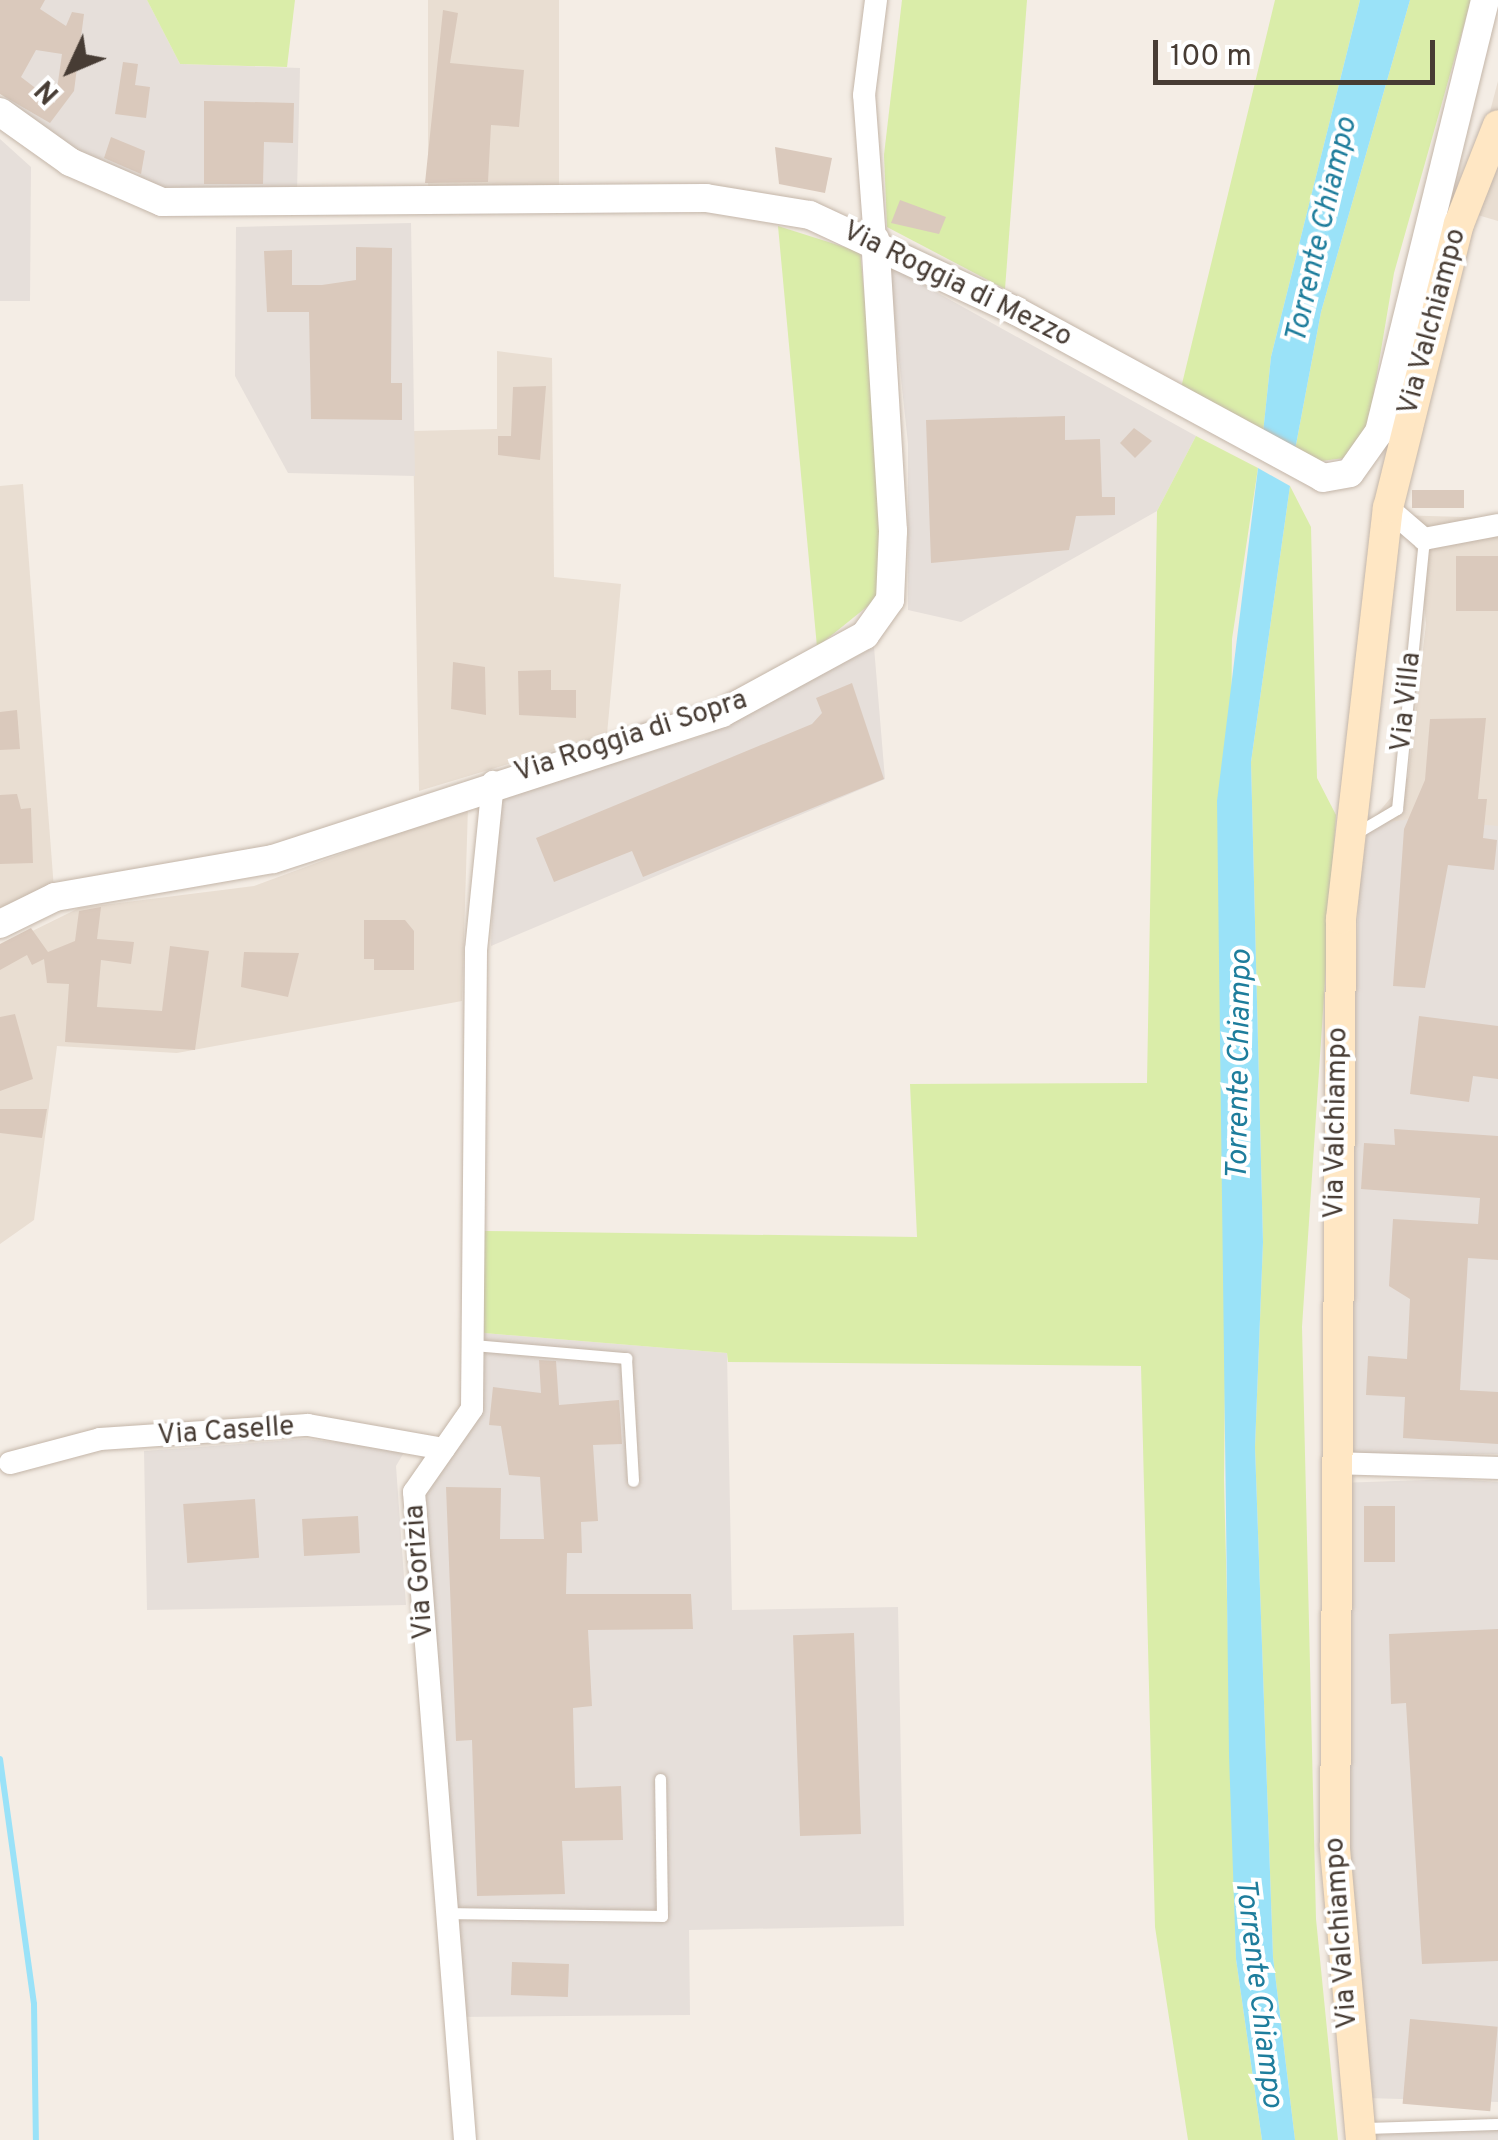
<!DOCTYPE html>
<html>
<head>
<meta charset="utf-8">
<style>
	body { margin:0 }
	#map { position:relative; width:1498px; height:2140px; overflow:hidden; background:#f4ede5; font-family:Overpass,sans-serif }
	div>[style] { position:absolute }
	.residential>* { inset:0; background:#e9ded2; transform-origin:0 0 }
	.industrial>* { inset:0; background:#e6dfda; transform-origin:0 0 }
	.green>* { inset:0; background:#daeda9 }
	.water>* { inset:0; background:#9ae2f8 }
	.stream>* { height:6px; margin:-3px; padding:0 3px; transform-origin:3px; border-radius:3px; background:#9ae2f8 }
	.building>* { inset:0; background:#dac9bc; transform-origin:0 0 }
	.roads { filter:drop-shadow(0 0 2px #c4b6a9) drop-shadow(0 0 2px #c4b6a9) }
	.service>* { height:11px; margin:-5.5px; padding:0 5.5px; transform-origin:5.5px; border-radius:5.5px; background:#fff }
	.minor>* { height:22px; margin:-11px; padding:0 11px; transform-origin:11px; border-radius:11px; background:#fff }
	.tertiary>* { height:28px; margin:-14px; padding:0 14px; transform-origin:14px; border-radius:14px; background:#fff }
	.secondary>* { height:30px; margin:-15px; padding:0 15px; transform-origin:15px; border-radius:15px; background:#ffe7c4 }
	span { translate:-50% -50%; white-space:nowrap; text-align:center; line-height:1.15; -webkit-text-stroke:8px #fff; paint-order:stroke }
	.street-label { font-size:28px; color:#473c34 }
	.water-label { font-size:30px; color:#1e7d9c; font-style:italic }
	.north { position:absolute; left:20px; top:20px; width:100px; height:100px; -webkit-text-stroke:8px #fff; paint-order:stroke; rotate:226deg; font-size:28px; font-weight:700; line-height:40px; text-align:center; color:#473c34 }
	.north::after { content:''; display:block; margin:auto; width:35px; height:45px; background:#473c34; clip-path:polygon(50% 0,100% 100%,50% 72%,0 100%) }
	.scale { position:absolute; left:1153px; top:40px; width:282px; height:45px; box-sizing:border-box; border:5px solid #473c34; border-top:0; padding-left:12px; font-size:30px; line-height:35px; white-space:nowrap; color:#473c34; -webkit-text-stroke:8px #fff; paint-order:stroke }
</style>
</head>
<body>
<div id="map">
	<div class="residential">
		<i style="left:428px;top:0;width:131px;height:190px"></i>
		<i style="clip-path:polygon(1498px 81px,1498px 221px,1464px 211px)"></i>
		<i style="clip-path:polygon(497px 351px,552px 358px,554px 577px,621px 584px,607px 734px,419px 791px,413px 431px,497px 429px)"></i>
		<i style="clip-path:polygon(23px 484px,54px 889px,0 915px,0 486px)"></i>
		<i style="clip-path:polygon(1395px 515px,1498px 518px,1498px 826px,1368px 825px,1408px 777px,1426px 624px,1420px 557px)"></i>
		<i style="clip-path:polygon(468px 807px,462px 1001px,177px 1053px,57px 1046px,34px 1220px,0 1244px,0 947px,79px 908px,254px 886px)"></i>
	</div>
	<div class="industrial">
		<i style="clip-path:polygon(0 0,147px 0,180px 64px,300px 68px,297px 192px,162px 190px,67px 154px,0 93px)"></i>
		<i style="clip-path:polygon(0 139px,31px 167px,30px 301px,0 301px)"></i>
		<i style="clip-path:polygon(411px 223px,415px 476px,288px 473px,235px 376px,236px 227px)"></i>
		<i style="clip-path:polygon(889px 266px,1196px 436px,1157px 511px,961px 622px,908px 610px,908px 444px)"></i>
		<i style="clip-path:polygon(874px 647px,885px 779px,491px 946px,496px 800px,705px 735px)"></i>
		<i style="clip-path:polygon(1410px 819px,1498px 826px,1498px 1454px,1338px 1455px,1359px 892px,1368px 825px)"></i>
		<i style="clip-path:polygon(484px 1333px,727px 1353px,732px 1610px,898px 1607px,904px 1926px,689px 1930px,690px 2015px,458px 2017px,424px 1471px,480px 1388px)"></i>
		<i style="clip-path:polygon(305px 1439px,406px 1449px,396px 1466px,406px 1605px,147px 1610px,144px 1451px)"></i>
		<i style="clip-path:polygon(1454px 1479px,1498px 1482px,1498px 2102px,1367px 2098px,1349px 1917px,1338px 1483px)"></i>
		<i style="left:1498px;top:2124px;width:16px;height:128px;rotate:90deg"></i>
	</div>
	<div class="green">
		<i style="clip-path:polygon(147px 0,295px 0,287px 67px,180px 64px)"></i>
		<i style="clip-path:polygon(902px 0,1027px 0,1005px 289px,887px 227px,884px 155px)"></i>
		<i style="clip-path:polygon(1275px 0,1360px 0,1271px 357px,1263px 433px,1181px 388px)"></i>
		<i style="clip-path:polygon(1410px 0,1471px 0,1394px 273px,1367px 433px,1345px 458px,1313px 462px,1295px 450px,1321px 312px)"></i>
		<i style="clip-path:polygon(778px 226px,860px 252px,880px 446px,879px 597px,817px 647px)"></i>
		<i style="clip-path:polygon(1196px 436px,1258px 468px,1232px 639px,1224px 1480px,1236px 1959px,1262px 2140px,1188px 2140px,1155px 1927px,1141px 1366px,728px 1362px,727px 1353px,484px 1333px,484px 1231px,917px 1237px,910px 1084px,1147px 1083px,1157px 511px)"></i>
		<i style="clip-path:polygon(1290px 486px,1311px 527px,1317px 778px,1336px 815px,1302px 1327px,1316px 1919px,1338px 2140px,1295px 2140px,1273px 1957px,1255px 1447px,1263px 1242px,1251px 762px)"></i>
	</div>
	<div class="water">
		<i style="clip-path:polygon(1360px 0,1410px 0,1321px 312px,1295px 450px,1263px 433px,1271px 357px)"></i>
		<i style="clip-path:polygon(1258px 468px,1290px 486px,1251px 762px,1263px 1242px,1255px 1447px,1273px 1957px,1295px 2140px,1262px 2140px,1236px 1959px,1229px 1755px,1217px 801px)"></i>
	</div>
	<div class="stream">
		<i style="left:0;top:1759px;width:247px;rotate:82.1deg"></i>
		<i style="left:34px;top:2004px;width:136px;rotate:89.2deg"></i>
	</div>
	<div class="building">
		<i style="clip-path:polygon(evenodd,0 0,45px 0,40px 9px,66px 26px,72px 12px,84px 14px,74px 91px,50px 123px,0 94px,0 0,36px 50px,62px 54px,55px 103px,21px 77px,36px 50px)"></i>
		<i style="clip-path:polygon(443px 10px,458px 13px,450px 63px,524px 70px,519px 127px,491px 125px,488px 182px,425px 183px)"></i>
		<i style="clip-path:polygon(123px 62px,138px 64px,135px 85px,150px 87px,146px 118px,115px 114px)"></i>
		<i style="clip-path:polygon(204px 101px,294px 103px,293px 143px,264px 142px,263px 184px,204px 184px)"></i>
		<i style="clip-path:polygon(111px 137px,145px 151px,141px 174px,104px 158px)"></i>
		<i style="clip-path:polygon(775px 147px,832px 158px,825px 193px,779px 184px)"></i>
		<i style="clip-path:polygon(900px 200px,946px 217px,939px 234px,891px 223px)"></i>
		<i style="clip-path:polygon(356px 247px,392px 248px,391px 383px,402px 383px,402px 420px,311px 419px,309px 312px,267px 312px,264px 251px,292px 250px,292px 285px,322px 285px,356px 280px)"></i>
		<i style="clip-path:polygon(546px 386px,540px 460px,498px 455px,498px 436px,511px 436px,513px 387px)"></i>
		<i style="clip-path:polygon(1065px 416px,1065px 440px,1100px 439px,1102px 497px,1115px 497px,1115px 515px,1076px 516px,1069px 550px,931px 563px,926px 420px)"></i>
		<i style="clip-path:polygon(1134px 428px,1152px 441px,1135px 458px,1120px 443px)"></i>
		<i style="left:1412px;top:490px;width:52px;height:18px"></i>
		<i style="left:1498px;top:556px;width:55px;height:42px;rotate:90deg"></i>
		<i style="clip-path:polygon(453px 662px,485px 667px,486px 715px,451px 709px)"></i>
		<i style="clip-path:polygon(551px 670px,551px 690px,576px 690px,576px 718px,519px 715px,518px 671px)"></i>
		<i style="clip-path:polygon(852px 683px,884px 779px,643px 877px,632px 851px,554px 882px,536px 838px,812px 724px,822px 713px,816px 698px)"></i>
		<i style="clip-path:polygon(17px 710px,20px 749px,0 750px,0 712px)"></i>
		<i style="clip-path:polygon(1486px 718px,1478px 799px,1487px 799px,1483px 838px,1497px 840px,1494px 870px,1448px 865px,1425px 988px,1393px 986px,1404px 829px,1425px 780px,1430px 719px)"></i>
		<i style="clip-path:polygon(17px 794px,21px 809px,31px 808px,33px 863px,0 864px,0 795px)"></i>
		<i style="clip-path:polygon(101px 907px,97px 939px,134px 942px,131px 964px,101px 960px,97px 1007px,162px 1011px,170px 946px,209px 951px,195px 1050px,65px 1042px,69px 984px,47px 983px,44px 959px,32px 965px,27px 955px,0 970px,0 944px,31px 928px,48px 952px,75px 941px,79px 911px)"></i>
		<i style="clip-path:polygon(364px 920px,405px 920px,414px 931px,414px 970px,374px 970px,374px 959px,364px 959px)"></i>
		<i style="clip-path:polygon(244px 952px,299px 953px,288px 997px,241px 987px)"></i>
		<i style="clip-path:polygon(15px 1014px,33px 1079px,0 1091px,0 1017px)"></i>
		<i style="clip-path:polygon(1419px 1016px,1498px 1026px,1498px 1079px,1473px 1076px,1469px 1102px,1410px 1094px)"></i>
		<i style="clip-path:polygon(0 1109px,47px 1109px,42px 1138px,0 1133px)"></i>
		<i style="clip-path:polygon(1394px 1129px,1498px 1136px,1498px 1260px,1468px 1258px,1460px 1390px,1498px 1392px,1498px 1444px,1403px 1438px,1405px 1397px,1366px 1395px,1368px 1356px,1407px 1359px,1410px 1299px,1389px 1286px,1393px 1219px,1478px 1224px,1480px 1198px,1361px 1189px,1364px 1143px,1395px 1145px)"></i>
		<i style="clip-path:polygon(539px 1360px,556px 1361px,559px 1405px,619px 1400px,622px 1444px,593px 1445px,598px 1521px,581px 1522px,582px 1553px,567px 1553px,566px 1594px,691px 1594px,693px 1629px,588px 1630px,592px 1706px,573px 1708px,575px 1788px,621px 1786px,623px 1840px,562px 1841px,565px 1894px,477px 1896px,472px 1740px,456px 1741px,446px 1487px,501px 1488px,500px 1539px,544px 1539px,540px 1477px,509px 1475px,501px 1426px,489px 1425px,493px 1387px,541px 1393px)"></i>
		<i style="left:255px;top:1499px;width:59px;height:72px;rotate:86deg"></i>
		<i style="left:1364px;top:1506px;width:31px;height:56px"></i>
		<i style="left:358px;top:1516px;width:37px;height:56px;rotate:87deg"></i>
		<i style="clip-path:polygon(1498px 1629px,1498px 1961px,1422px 1964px,1406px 1703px,1391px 1704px,1389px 1634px)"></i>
		<i style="left:854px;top:1633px;width:201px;height:61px;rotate:88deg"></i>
		<i style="left:512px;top:1962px;width:57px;height:33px;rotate:2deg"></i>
		<i style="left:1410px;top:2019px;width:88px;height:85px;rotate:5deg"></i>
	</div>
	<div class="roads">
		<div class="service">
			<i style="left:1353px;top:835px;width:51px;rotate:-30.6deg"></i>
			<i style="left:1397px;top:809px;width:271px;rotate:-84.3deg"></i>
			<i style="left:473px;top:1345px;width:154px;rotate:4.9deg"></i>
			<i style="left:626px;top:1358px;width:123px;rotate:86.7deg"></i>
			<i style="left:447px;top:1913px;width:215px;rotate:0.8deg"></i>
			<i style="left:662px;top:1916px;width:137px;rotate:-90.8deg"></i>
			<i style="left:1363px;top:2128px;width:135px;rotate:-1.7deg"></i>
		</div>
		<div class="minor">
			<i style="left:875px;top:240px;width:145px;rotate:-94.3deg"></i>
			<i style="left:864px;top:95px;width:96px;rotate:-82.8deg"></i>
			<i style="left:1388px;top:508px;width:48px;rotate:40.7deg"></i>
			<i style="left:1424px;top:539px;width:75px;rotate:-10.7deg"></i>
			<i style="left:10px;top:1463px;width:93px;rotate:-14.9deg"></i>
			<i style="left:100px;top:1439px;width:208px;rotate:-3.9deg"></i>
			<i style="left:308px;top:1425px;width:138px;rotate:10deg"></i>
			<i style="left:1334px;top:1463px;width:164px;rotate:1.7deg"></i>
			<i style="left:465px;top:2140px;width:650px;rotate:-94.5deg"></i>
			<i style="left:414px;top:1492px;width:101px;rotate:-55.1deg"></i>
			<i style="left:472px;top:1409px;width:459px;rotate:-89.5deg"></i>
			<i style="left:476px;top:950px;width:169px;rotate:-84.2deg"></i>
		</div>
		<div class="tertiary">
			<i style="left:0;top:112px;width:86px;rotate:35.5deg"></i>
			<i style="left:70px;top:162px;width:100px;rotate:23.5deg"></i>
			<i style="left:162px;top:202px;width:544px;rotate:-0.42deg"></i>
			<i style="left:706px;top:198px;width:105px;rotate:9.3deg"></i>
			<i style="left:810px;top:215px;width:227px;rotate:25deg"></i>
			<i style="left:1016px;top:311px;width:349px;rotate:28.5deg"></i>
			<i style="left:1323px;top:478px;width:27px;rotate:-10deg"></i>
			<i style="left:1350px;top:473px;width:50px;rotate:-54.7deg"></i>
			<i style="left:1379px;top:432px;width:445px;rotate:-76.2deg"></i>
			<i style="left:0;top:924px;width:61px;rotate:-26.1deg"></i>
			<i style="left:55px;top:897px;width:221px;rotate:-9.9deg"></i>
			<i style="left:273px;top:859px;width:472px;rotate:-18deg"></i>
			<i style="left:722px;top:713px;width:163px;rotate:-28.6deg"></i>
			<i style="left:865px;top:635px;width:43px;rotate:-54.5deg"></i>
			<i style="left:890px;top:600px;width:69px;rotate:-87.5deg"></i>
			<i style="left:893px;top:531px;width:292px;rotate:-93.5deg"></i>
		</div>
		<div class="secondary">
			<i style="left:1361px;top:2140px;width:295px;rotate:-95.1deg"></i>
			<i style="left:1335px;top:1846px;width:927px;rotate:-89.63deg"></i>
			<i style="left:1341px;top:919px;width:414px;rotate:-83.5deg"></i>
			<i style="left:1388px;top:508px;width:293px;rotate:-76deg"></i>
			<i style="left:1459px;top:224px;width:106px;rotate:-68.5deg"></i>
		</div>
	</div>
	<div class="street-label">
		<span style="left:957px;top:285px;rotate:26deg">Via Roggia di Mezzo</span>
		<span style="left:1433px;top:322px;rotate:-75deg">Via Valchiampo</span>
		<span style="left:1407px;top:702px;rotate:-84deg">Via Villa</span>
		<span style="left:631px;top:737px;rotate:-18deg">Via Roggia di Sopra</span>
		<span style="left:1337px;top:1123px;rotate:-89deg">Via Valchiampo</span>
		<span style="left:226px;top:1432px;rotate:-4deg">Via Caselle</span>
		<span style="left:420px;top:1572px;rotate:-94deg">Via Gorizia</span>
		<span style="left:1342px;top:1933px;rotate:-94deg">Via Valchiampo</span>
	</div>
	<div class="water-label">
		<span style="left:1323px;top:231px;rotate:-77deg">Torrente Chiampo</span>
		<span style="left:1241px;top:1065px;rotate:-89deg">Torrente Chiampo</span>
		<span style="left:1257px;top:1993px;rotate:83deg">Torrente Chiampo</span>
	</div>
	<div class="north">N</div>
	<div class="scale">100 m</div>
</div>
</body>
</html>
